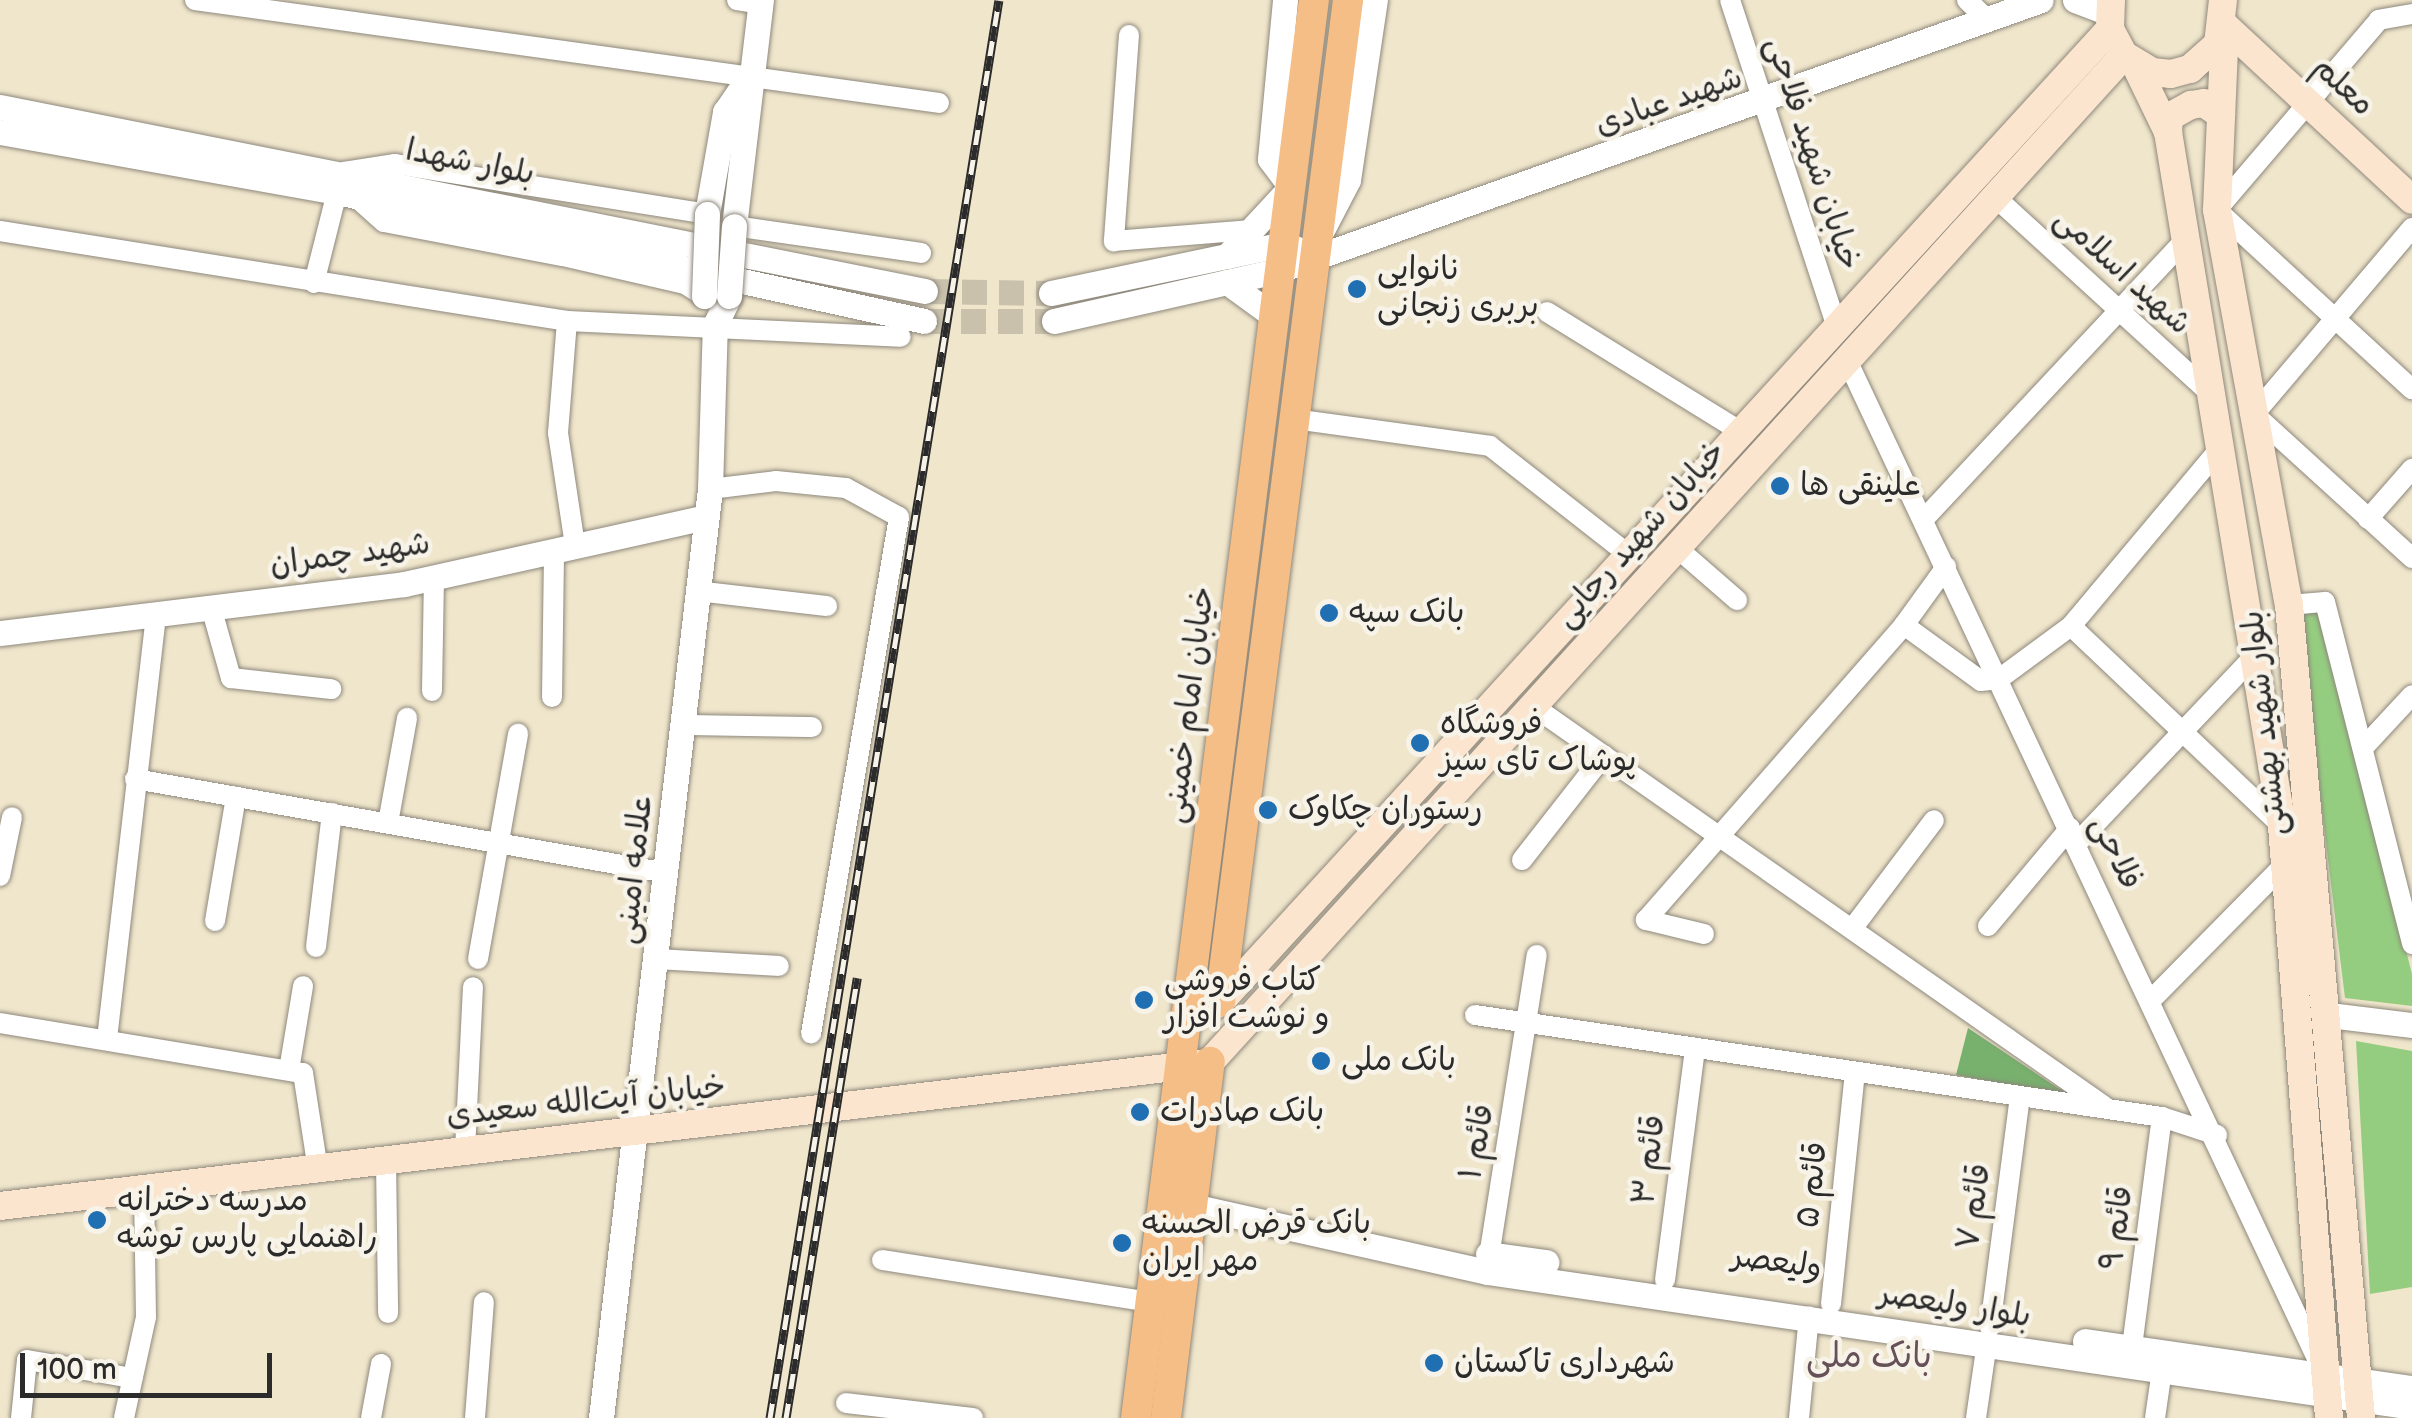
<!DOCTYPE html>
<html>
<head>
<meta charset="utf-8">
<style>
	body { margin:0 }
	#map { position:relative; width:2412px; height:1418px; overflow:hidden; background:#f0e6cc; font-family:"Balsamiq Sans","Playpen Sans Arabic",sans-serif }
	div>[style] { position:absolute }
	.green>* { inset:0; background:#95cd80 }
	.forest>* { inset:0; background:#78b06e }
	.tertiary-tunnel>* { height:25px; margin-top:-12.5px; transform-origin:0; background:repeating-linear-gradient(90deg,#c9c1ac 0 25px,transparent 0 37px) }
	.roads { filter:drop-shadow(0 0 2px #8e887c) drop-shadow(0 0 2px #8e887c) }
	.minor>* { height:20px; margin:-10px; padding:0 10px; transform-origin:10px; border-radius:10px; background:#fff }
	.tertiary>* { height:25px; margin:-12.5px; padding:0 12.5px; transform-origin:12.5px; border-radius:12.5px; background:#fff }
	.secondary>* { height:28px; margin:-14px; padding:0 14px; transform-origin:14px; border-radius:14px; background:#fbe5cf }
	.primary>* { height:30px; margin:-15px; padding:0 15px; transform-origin:15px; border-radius:15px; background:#f6be87 }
	.rail>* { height:9px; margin-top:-4.5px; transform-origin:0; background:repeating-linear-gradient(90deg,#f7f3e8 0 15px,#2b2b2b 0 30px); box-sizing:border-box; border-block:2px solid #2b2b2b }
	.bridges { filter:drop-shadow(0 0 2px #8e887c) drop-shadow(0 0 2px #8e887c) }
	.tertiary-bridge>* { height:25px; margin:-12.5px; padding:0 12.5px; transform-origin:12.5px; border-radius:12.5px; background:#fff }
	.dots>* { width:28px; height:28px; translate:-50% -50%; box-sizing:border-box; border:5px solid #f7f3e8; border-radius:50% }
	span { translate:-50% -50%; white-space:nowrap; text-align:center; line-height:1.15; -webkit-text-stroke:9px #f7f3e8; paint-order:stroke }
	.street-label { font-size:32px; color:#2b2b2b }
	.poi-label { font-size:32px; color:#2b2b2b }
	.left { translate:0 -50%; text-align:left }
	.neighbourhood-label { font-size:35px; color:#665158 }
	.scale { position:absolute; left:20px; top:1353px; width:252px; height:45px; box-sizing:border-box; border:5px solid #2b2b2b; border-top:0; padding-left:12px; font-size:30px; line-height:35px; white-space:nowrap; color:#2b2b2b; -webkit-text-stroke:8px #f7f3e8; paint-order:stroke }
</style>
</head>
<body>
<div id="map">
	<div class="green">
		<i style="clip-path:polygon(2320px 612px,2412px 974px,2412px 1006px,2345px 998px,2298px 614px)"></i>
		<i style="clip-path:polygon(2356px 1041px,2412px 1051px,2412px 1287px,2370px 1294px)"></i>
	</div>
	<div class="forest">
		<i style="clip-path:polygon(1968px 1028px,2070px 1096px,1956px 1075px)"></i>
	</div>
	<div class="tertiary-tunnel">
		<i style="left:925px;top:291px;width:126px;rotate:0.9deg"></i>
		<i style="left:924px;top:321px;width:130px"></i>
	</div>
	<div class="roads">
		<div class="minor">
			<i style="left:195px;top:0;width:751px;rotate:7.88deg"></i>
			<i style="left:737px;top:0;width:24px;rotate:9deg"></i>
			<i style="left:1730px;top:0;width:344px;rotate:71.9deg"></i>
			<i style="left:1967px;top:0;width:28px;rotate:44deg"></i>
			<i style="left:2412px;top:14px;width:34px;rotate:170deg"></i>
			<i style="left:2379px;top:20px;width:250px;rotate:130.5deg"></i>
			<i style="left:2217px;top:210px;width:265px;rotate:42.6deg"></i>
			<i style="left:1129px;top:35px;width:207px;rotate:94.2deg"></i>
			<i style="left:1114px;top:241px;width:138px;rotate:-4.6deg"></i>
			<i style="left:344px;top:172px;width:52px;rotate:-8.9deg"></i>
			<i style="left:395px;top:164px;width:316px;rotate:9.1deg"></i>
			<i style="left:1994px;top:196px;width:292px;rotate:42.4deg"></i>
			<i style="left:357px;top:198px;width:36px;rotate:42deg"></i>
			<i style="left:384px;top:222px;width:182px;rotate:10.8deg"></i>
			<i style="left:563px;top:256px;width:125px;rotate:12.9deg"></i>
			<i style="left:685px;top:284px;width:22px;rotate:32deg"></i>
			<i style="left:734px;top:226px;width:189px;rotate:8.2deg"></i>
			<i style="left:2412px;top:228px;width:244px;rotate:130.3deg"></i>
			<i style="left:2254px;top:414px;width:214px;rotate:42.3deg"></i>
			<i style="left:0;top:231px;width:574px;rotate:9.02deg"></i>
			<i style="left:567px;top:321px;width:334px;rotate:2.7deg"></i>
			<i style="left:314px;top:283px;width:94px;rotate:-75.8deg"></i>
			<i style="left:1547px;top:312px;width:228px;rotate:31.7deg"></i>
			<i style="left:567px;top:321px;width:112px;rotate:94.6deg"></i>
			<i style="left:558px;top:433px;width:114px;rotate:81.4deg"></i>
			<i style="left:1846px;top:358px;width:1113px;rotate:64.79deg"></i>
			<i style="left:1294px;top:419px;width:198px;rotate:7.8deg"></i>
			<i style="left:1490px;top:446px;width:177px;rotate:38.1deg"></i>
			<i style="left:710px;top:489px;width:66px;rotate:-6.9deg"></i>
			<i style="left:776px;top:481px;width:70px;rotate:5.7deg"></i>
			<i style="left:846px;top:488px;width:60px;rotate:28.7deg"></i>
			<i style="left:899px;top:517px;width:524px;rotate:99.66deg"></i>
			<i style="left:2368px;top:519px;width:67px;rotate:-48.7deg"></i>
			<i style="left:1923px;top:520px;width:382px;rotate:-46.9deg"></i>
			<i style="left:1676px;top:547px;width:81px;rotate:41deg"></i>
			<i style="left:697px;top:591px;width:131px;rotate:6.6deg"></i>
			<i style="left:2289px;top:605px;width:36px;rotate:-5deg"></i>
			<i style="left:2325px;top:602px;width:353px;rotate:75.7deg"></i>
			<i style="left:211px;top:607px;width:74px;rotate:74.3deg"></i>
			<i style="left:231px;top:678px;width:101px;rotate:6.3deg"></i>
			<i style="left:1904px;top:625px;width:95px;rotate:36deg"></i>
			<i style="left:1981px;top:681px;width:18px;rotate:-6deg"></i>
			<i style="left:1999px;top:679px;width:89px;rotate:-36.4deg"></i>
			<i style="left:2071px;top:626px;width:234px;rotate:-50deg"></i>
			<i style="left:2071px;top:626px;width:291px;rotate:43.5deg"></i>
			<i style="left:432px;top:691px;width:114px;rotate:-89deg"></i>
			<i style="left:552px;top:697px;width:146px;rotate:-89.2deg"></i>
			<i style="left:1533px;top:706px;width:697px;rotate:35.01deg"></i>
			<i style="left:683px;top:725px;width:129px;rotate:0.9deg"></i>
			<i style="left:2363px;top:748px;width:72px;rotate:-47.2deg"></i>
			<i style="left:135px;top:779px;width:540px;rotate:10.02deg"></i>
			<i style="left:388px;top:823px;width:107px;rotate:-79.7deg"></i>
			<i style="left:2077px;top:843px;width:262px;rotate:-46.5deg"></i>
			<i style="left:1522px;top:860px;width:133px;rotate:-52deg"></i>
			<i style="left:0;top:876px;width:60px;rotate:-78.5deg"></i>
			<i style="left:215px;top:921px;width:126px;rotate:-80.4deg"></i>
			<i style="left:1988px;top:926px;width:128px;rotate:-50.1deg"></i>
			<i style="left:1852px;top:929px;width:136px;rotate:-53deg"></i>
			<i style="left:1704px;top:934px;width:60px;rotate:-166.4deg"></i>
			<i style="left:1646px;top:920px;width:392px;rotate:-48.8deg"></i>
			<i style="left:1904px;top:625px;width:72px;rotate:-54.1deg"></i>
			<i style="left:316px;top:947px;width:135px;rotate:-83.2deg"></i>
			<i style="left:478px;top:959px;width:229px;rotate:-79.9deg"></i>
			<i style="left:658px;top:959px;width:121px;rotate:3.3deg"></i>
			<i style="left:2152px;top:999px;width:191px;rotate:-45.4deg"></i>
			<i style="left:1475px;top:1015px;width:695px;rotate:8.45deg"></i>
			<i style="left:2162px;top:1117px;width:58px;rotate:18.1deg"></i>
			<i style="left:0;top:1023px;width:307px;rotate:9.4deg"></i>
			<i style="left:303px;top:1073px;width:98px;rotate:81.2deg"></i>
			<i style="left:107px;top:1039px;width:428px;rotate:-83.4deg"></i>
			<i style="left:289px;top:1070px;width:85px;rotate:-80.5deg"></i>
			<i style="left:465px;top:1150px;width:163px;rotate:-87.2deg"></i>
			<i style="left:386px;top:1161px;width:152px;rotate:89.2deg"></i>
			<i style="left:882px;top:1260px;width:272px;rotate:8.9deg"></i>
			<i style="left:1487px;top:1269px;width:318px;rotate:-81deg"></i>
			<i style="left:1665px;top:1280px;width:234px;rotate:-82.6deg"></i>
			<i style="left:1831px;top:1304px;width:233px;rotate:-84.1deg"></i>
			<i style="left:1990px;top:1327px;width:233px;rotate:-82.6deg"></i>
			<i style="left:2132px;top:1347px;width:232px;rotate:-82.6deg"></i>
			<i style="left:846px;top:1403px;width:128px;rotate:6.7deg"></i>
			<i style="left:21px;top:1418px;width:58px;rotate:-84.1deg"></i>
			<i style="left:27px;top:1360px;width:107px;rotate:9.7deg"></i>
			<i style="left:124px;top:1418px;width:103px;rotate:-77.7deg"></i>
			<i style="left:146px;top:1317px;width:130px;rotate:-90.9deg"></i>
			<i style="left:371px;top:1418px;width:55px;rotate:-79.5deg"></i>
			<i style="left:475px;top:1418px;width:116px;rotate:-85.6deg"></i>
			<i style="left:1799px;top:1418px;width:102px;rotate:-84.4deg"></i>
			<i style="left:1976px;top:1418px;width:76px;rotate:-81.7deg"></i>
			<i style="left:2155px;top:1418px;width:49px;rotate:-81.7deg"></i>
		</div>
		<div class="tertiary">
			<i style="left:2075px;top:0;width:36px;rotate:21deg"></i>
			<i style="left:0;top:107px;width:943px;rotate:11.25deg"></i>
			<i style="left:0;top:132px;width:342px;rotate:10.1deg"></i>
			<i style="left:337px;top:192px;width:601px;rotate:12.39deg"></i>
			<i style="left:707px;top:214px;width:104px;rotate:-80deg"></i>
			<i style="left:725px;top:112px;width:42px;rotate:-55.6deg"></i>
			<i style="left:734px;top:226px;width:228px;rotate:-83.2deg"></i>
			<i style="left:1322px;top:230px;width:56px;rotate:-62.5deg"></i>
			<i style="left:1348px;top:180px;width:182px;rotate:-81.5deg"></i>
			<i style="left:1227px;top:256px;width:94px;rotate:-47.2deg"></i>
			<i style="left:1291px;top:187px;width:35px;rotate:-127deg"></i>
			<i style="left:1270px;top:159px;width:160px;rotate:-84.6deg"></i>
			<i style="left:1227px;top:282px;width:59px;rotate:36.1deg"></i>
			<i style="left:1051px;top:293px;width:238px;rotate:-11.9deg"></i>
			<i style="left:1284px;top:244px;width:14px;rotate:21deg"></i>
			<i style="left:1054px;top:321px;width:232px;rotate:-12.7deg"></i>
			<i style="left:1280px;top:270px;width:807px;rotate:-19.53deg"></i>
			<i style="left:0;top:633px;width:407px;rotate:-6.9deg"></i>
			<i style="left:404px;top:584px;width:309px;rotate:-12.5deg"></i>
			<i style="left:2329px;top:1015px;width:84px;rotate:6.9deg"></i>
			<i style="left:1192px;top:1206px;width:302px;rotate:12.6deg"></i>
			<i style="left:1487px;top:1272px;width:935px;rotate:8.3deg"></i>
			<i style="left:1488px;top:1254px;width:59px;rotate:7.9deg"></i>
			<i style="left:2085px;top:1341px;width:330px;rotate:8.2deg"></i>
			<i style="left:601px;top:1418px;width:935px;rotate:-83.31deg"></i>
			<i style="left:710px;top:489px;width:164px;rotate:-88.3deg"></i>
			<i style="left:715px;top:325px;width:32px;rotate:-64deg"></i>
		</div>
		<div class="secondary">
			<i style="left:2111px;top:0;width:29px;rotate:92deg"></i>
			<i style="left:2110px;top:29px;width:30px;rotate:62deg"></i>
			<i style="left:2124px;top:55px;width:33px;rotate:31deg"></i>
			<i style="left:2152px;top:72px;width:19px;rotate:6deg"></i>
			<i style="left:2171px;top:74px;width:20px;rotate:-15deg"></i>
			<i style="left:2190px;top:69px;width:38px;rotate:-42deg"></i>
			<i style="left:2218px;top:44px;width:44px;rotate:-83.5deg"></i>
			<i style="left:2225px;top:26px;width:184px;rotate:92.5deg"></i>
			<i style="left:2217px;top:210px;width:402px;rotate:79.7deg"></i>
			<i style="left:2289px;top:605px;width:816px;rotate:84.94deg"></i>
			<i style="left:2225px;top:26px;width:255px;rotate:42.9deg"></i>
			<i style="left:2135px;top:64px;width:76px;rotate:64.1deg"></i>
			<i style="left:2168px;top:132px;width:703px;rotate:80.67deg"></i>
			<i style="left:2282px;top:826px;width:594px;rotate:85.46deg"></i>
			<i style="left:2168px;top:132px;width:15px;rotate:-86deg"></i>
			<i style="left:2169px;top:117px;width:25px;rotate:-29deg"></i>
			<i style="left:2191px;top:105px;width:13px;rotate:-9deg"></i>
			<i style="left:2204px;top:103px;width:21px;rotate:35deg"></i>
			<i style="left:1186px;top:1021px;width:39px;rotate:-29deg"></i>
			<i style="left:1220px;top:1002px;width:1319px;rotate:-47.55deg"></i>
			<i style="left:1210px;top:1062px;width:1360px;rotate:-47.77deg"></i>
			<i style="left:0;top:1206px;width:1208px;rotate:-6.75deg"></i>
		</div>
		<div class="primary">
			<i style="left:1220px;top:1002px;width:1010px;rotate:-82.72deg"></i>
			<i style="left:1136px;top:1418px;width:1429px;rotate:-82.85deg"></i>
			<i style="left:1166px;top:1418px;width:359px;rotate:-83deg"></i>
		</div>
	</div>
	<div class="rail">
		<i style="left:770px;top:1418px;width:1436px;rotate:-80.83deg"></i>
		<i style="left:786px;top:1418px;width:446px;rotate:-80.8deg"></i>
	</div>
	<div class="bridges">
		<div class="tertiary-bridge">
			<i style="left:704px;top:296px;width:82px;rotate:-87.9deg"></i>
			<i style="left:729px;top:296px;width:70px;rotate:-85.9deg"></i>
		</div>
	</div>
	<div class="dots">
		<i style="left:1357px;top:289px;background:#1f6fb2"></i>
		<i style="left:1780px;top:486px;background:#1f6fb2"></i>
		<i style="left:1329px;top:613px;background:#1f6fb2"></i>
		<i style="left:1420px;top:743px;background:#1f6fb2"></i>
		<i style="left:1268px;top:810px;background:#1f6fb2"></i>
		<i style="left:1144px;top:1000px;background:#1f6fb2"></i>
		<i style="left:1321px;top:1061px;background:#1f6fb2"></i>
		<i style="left:1140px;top:1112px;background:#1f6fb2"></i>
		<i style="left:97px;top:1220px;background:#1f6fb2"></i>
		<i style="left:1122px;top:1243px;background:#1f6fb2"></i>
		<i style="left:1434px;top:1363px;background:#1f6fb2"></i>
	</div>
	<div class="street-label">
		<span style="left:2343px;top:87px;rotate:43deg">معلم</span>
		<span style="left:1669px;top:102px;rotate:-19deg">شهید عبادی</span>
		<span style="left:1812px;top:154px;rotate:72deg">خیابان شهید فلاحی</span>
		<span style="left:470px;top:163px;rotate:11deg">بلوار شهدا</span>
		<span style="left:2122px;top:272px;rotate:42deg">شهید اسلامی</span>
		<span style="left:1641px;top:535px;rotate:-48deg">خیابان شهید رجایی</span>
		<span style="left:350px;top:555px;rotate:-8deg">شهید چمران</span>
		<span style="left:1190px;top:705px;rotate:-83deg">خیابان امام خمینی</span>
		<span style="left:2265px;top:723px;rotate:-96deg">بلوار شهید بهشتی</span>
		<span style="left:2115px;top:853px;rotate:64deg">فلاحی</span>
		<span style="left:635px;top:869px;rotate:-84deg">علامه امینی</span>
		<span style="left:586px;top:1102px;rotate:-6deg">خیابان آیت‌الله سعیدی</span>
		<span style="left:1478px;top:1142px;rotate:-80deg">قائم ۱</span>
		<span style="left:1650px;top:1160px;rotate:-83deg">قائم ۳</span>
		<span style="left:1813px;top:1185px;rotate:-84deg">قائم ۵</span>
		<span style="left:1975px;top:1207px;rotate:-82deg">قائم ۷</span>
		<span style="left:2118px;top:1228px;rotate:-83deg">قائم ۹</span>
		<span style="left:1777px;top:1263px;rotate:8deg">ولیعصر</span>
		<span style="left:1955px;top:1306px;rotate:9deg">بلوار ولیعصر</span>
	</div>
	<div class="poi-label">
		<span class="left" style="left:1377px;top:289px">نانوایی<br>بربری زنجانی</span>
		<span class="left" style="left:1800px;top:486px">علینقی ها</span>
		<span class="left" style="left:1349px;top:613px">بانک سپه</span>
		<span class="left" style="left:1440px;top:743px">فروشگاه<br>پوشاک تای سیز</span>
		<span class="left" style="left:1288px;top:810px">رستوران چکاوک</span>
		<span class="left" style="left:1164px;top:1000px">کتاب فروشی<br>و نوشت افزار</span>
		<span class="left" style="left:1341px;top:1061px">بانک ملی</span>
		<span class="left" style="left:1160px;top:1112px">بانک صادرات</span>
		<span class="left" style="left:117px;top:1220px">مدرسه دخترانه<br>راهنمایی پارس توشه</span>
		<span class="left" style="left:1142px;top:1243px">بانک قرض الحسنه<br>مهر ایران</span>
		<span class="left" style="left:1454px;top:1363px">شهرداری تاکستان</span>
	</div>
	<div class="neighbourhood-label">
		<span style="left:1869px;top:1357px">بانک ملی</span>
	</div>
	<div class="scale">100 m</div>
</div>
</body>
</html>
